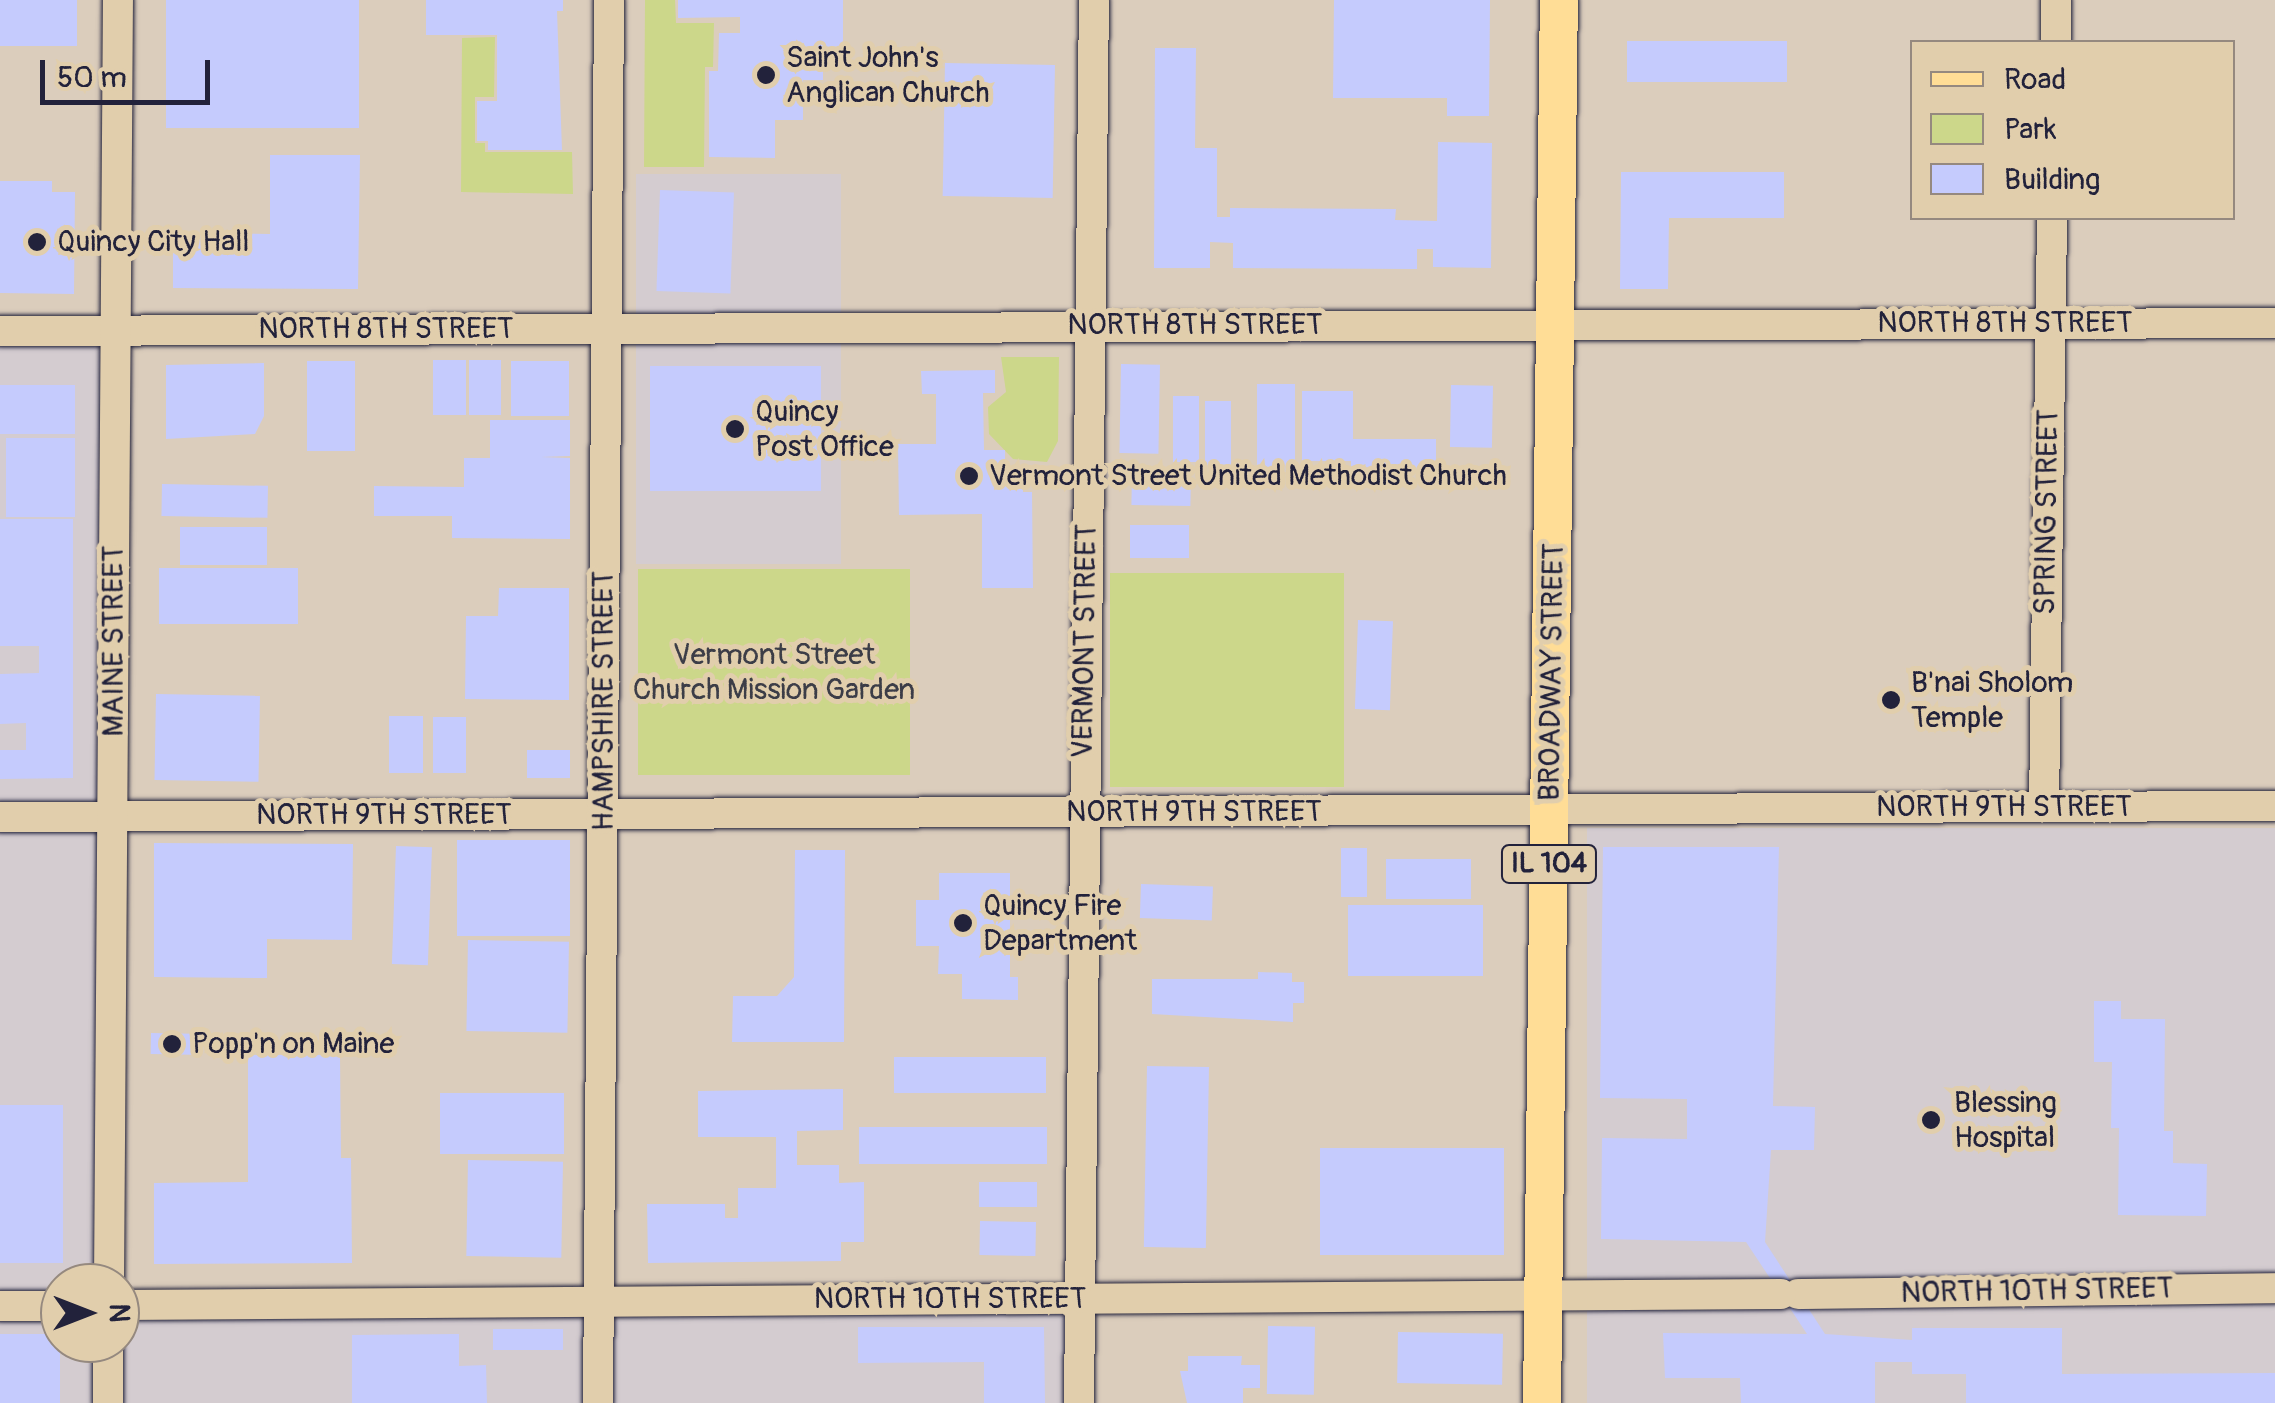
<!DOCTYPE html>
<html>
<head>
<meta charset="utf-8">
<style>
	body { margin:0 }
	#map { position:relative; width:2275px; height:1403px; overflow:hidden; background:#dbcdbc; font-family:Pangolin,sans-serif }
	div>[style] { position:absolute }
	.built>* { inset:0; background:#d4ccd0; transform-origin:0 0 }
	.green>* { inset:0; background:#ccd78a; transform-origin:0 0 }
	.building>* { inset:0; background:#c5cbfd; transform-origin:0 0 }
	.roads { filter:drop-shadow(0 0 2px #22223b) drop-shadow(0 0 2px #22223b) }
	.minor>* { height:30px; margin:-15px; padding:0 15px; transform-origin:15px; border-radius:15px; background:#e1ceac }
	.major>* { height:38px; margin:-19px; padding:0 19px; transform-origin:19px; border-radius:19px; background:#ffdd96 }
	.dots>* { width:28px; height:28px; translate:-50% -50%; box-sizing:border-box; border:5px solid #e1ceac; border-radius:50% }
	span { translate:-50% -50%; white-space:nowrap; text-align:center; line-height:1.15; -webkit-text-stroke:10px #e1ceac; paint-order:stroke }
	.shield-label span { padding:2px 8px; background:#e1ceac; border:2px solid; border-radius:8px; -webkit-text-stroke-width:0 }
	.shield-label { font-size:28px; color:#22223b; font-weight:700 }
	.poi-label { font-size:30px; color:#22223b }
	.left { translate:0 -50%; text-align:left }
	.street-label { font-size:30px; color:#22223b }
	.park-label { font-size:30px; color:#3c3d47 }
	.legend { position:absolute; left:1910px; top:40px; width:325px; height:180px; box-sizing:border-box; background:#e1ceac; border:2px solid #95897f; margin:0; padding:12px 18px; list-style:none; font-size:30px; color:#22223b }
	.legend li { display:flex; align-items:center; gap:20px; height:50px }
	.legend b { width:50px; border:2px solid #95897f }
	.north { position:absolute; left:40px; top:1263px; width:100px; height:100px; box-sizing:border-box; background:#e1ceac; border:2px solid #95897f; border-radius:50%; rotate:90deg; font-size:28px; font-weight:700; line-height:40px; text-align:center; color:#22223b }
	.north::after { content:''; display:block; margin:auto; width:35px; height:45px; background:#22223b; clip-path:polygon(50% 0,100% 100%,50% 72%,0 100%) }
	.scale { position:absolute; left:40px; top:60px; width:170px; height:45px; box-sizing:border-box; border:5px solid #22223b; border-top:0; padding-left:12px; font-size:30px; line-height:35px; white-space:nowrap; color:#22223b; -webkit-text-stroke:8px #e1ceac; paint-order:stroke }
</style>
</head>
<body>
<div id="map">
	<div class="built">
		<i style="left:636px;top:174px;width:205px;height:390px"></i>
		<i style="clip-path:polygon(0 331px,116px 331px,109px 1283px,60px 1283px,60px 1343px,120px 1343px,120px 1305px,1080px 1298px,1079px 1403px,0 1403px)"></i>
		<i style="left:2275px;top:828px;width:575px;height:688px;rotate:90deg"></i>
	</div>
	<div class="green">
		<i style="clip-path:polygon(645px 0,675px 0,676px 23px,714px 23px,713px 67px,705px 67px,704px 167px,644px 167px)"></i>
		<i style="clip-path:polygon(495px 37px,494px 97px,475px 97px,475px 143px,485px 143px,485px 152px,572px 152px,573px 194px,461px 192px,462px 38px)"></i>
		<i style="clip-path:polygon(1001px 357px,1059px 357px,1058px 441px,1047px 462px,1013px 459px,989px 434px,988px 407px,1006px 392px)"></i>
		<i style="left:638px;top:569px;width:272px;height:206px"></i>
		<i style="left:1110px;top:573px;width:234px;height:214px"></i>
	</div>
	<div class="building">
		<i style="left:0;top:0;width:77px;height:46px"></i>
		<i style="left:166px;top:0;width:193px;height:128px"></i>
		<i style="clip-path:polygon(426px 0,563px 0,563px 11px,557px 11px,562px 150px,488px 150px,488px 141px,477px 141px,477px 101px,497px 101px,497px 35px,426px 35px)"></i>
		<i style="clip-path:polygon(678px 0,843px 0,843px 52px,823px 52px,823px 80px,803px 80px,803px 120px,775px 120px,775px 158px,709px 157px,709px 71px,718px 71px,719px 33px,740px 33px,740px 17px,678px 18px)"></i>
		<i style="clip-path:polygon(1334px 0,1490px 0,1489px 116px,1447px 116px,1447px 98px,1333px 98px)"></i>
		<i style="left:1627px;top:41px;width:160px;height:41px"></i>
		<i style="clip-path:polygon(1155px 48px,1196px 48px,1195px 148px,1217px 148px,1217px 217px,1230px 217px,1230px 208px,1396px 209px,1395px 220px,1437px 221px,1438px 142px,1492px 143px,1491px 268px,1433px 267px,1433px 249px,1417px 249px,1417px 269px,1233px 268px,1233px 243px,1210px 242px,1210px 268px,1154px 268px)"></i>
		<i style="left:945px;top:63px;width:110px;height:133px;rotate:1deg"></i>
		<i style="clip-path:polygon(270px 155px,360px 155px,358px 289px,173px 288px,173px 233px,270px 234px)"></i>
		<i style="clip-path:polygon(1621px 172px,1784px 172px,1784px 218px,1669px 218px,1668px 289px,1620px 289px)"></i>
		<i style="clip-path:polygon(0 181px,52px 181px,52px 192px,75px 192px,74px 294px,0 293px)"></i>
		<i style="left:660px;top:190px;width:74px;height:101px;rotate:2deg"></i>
		<i style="left:433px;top:360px;width:33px;height:55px"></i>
		<i style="left:469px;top:360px;width:32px;height:55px"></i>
		<i style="left:307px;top:361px;width:48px;height:90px"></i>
		<i style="left:511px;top:361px;width:58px;height:55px"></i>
		<i style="clip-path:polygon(264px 363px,264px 416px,255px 434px,166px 439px,166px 365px)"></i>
		<i style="left:1121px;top:364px;width:39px;height:89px;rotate:1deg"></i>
		<i style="left:650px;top:366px;width:171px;height:125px"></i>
		<i style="clip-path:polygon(995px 370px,995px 393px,983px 393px,984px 450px,1005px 450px,1005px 467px,1040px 467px,1040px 484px,1023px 484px,1023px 492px,1032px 492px,1033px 588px,982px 588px,982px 514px,899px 515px,898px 444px,936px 444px,936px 394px,922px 394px,921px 371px)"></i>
		<i style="left:1257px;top:384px;width:38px;height:88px"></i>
		<i style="left:0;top:385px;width:75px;height:49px"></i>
		<i style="left:1451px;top:385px;width:42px;height:62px;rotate:1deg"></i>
		<i style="clip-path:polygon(1302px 391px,1353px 391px,1353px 439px,1436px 439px,1436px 471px,1351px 471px,1351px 461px,1302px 461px)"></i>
		<i style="left:1173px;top:396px;width:26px;height:66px"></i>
		<i style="left:1205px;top:401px;width:26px;height:66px"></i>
		<i style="clip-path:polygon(490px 420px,570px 420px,570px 456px,541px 457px,570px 458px,570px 539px,452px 538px,452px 516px,374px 516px,374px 486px,464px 487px,464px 458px,490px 458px)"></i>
		<i style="left:6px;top:438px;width:69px;height:79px"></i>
		<i style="left:1132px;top:471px;width:59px;height:34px;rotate:1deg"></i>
		<i style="left:162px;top:484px;width:106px;height:32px;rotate:1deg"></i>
		<i style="clip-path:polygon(0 519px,73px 519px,73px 778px,0 779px,0 750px,26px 750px,26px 723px,0 724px,0 674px,39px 673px,39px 646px,0 646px)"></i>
		<i style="left:1130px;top:525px;width:59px;height:33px"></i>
		<i style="left:180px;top:527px;width:87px;height:38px"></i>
		<i style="left:298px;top:568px;width:56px;height:139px;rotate:90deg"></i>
		<i style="clip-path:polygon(499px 588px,569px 588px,569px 700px,465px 699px,466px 616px,498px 616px)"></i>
		<i style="left:1358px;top:620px;width:35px;height:89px;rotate:2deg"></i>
		<i style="left:156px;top:694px;width:104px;height:86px;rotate:1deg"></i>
		<i style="left:389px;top:716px;width:34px;height:57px"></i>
		<i style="left:433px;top:717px;width:33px;height:56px"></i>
		<i style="left:527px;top:750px;width:43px;height:28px"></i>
		<i style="left:457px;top:840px;width:113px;height:96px"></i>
		<i style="clip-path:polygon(154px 843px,353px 844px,352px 940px,267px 939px,267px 978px,154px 977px)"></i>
		<i style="left:396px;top:846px;width:36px;height:118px;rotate:2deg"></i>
		<i style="clip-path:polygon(1603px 847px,1779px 847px,1773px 1106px,1815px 1107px,1814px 1150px,1771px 1150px,1765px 1242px,1825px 1334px,1912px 1340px,1912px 1328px,2062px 1328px,2062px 1374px,2275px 1373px,2275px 1403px,1966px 1403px,1966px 1374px,1912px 1374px,1912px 1362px,1875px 1362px,1875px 1403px,1741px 1403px,1740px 1378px,1665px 1378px,1663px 1333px,1807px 1334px,1746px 1242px,1601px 1239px,1602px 1138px,1687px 1139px,1687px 1099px,1600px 1098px)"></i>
		<i style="left:1341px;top:848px;width:26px;height:49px"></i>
		<i style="clip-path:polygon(795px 850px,845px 850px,844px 1042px,732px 1042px,733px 996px,777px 996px,794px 977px)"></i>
		<i style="left:1386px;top:859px;width:85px;height:40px"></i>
		<i style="clip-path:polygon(939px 873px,1010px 873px,1010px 977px,1018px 977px,1018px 1000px,962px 999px,962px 974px,938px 974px,939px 946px,916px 946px,916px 900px,939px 900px)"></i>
		<i style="left:1141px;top:884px;width:72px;height:34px;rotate:2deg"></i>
		<i style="left:1348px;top:905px;width:135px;height:71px"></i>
		<i style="left:468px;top:940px;width:101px;height:91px;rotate:1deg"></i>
		<i style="clip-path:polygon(1258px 972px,1292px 973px,1292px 982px,1304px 982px,1304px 1003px,1293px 1003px,1293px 1022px,1152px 1014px,1152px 979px,1258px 979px)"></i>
		<i style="clip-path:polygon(2094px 1001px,2121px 1001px,2121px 1019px,2165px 1019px,2164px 1131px,2173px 1131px,2173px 1163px,2207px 1164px,2206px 1216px,2118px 1215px,2119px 1128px,2111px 1128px,2112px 1062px,2094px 1062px)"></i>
		<i style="left:151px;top:1033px;width:42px;height:21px;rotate:1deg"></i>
		<i style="clip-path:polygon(248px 1055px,340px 1055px,341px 1158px,351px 1158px,352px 1263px,154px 1264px,154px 1183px,248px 1182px)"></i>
		<i style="left:894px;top:1057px;width:152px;height:36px"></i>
		<i style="left:1147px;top:1066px;width:62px;height:181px;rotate:1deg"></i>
		<i style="clip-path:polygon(843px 1089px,843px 1130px,797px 1131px,797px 1165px,839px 1165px,839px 1183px,864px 1182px,864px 1242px,841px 1242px,841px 1261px,648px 1263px,647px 1204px,725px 1204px,725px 1218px,738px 1218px,738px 1188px,776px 1188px,776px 1137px,698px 1137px,698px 1091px)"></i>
		<i style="left:440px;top:1093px;width:124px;height:61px"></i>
		<i style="left:63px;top:1105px;width:158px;height:63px;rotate:90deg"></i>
		<i style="left:859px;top:1127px;width:188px;height:37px"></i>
		<i style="left:1320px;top:1148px;width:184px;height:107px"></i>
		<i style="left:468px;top:1160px;width:95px;height:96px;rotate:1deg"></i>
		<i style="left:979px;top:1182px;width:58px;height:25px"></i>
		<i style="left:980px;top:1221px;width:56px;height:34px;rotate:1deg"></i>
		<i style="left:1268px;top:1326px;width:47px;height:68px;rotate:1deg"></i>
		<i style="clip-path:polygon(858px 1327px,1044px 1327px,1045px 1403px,984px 1403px,984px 1362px,858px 1363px)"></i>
		<i style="left:493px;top:1329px;width:70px;height:21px"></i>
		<i style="left:1398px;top:1332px;width:105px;height:51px;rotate:1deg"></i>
		<i style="left:0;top:1334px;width:60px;height:69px"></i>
		<i style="clip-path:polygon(459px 1334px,459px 1366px,486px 1365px,487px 1403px,352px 1403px,352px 1335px)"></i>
		<i style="clip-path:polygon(1188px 1356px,1242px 1356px,1241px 1365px,1260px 1365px,1260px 1388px,1243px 1388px,1243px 1403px,1187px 1403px,1180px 1371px,1188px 1371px)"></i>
	</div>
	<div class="roads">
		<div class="minor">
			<i style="left:2056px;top:42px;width:42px;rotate:-90deg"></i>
			<i style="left:0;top:331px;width:2275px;rotate:-0.2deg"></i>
			<i style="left:2044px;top:807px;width:589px;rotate:-89.22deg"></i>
			<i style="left:0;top:817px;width:2275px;rotate:-0.28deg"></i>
			<i style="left:109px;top:1283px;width:1283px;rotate:-89.6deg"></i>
			<i style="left:1798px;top:1294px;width:477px;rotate:-0.7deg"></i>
			<i style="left:120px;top:1305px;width:1661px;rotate:-0.38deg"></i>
			<i style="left:0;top:1306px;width:60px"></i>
			<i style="left:108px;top:1403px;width:60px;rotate:-90deg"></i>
			<i style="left:598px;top:1403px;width:1403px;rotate:-89.55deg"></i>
			<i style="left:1079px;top:1403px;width:1403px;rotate:-89.39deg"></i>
		</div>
		<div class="major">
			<i style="left:1542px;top:1403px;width:1403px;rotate:-89.31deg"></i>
		</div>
	</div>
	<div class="dots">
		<i style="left:766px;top:75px;background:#22223b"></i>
		<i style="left:37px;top:242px;background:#22223b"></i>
		<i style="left:735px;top:429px;background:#22223b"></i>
		<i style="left:969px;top:476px;background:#22223b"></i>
		<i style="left:1891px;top:700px;background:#22223b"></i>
		<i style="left:963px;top:923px;background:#22223b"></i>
		<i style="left:172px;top:1044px;background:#22223b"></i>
		<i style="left:1931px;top:1120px;background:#22223b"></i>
	</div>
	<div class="shield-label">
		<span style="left:1549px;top:864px">IL 104</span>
	</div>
	<div class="poi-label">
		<span class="left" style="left:786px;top:75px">Saint John's<br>Anglican Church</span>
		<span class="left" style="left:57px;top:242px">Quincy City Hall</span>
		<span class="left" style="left:755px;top:429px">Quincy<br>Post Office</span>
		<span class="left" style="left:989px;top:476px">Vermont Street United Methodist Church</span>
		<span class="left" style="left:1911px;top:700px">B'nai Sholom<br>Temple</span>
		<span class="left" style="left:983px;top:923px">Quincy Fire<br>Department</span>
		<span class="left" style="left:192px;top:1044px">Popp'n on Maine</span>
		<span class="left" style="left:1954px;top:1120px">Blessing<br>Hospital</span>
	</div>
	<div class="street-label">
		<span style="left:2005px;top:323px">NORTH 8TH STREET</span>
		<span style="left:1195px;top:325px">NORTH 8TH STREET</span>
		<span style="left:386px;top:329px">NORTH 8TH STREET</span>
		<span style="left:2047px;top:512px;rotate:-89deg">SPRING STREET</span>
		<span style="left:114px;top:641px;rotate:-90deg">MAINE STREET</span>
		<span style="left:1085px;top:641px;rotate:-89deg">VERMONT STREET</span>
		<span style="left:1552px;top:672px;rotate:-89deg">BROADWAY STREET</span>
		<span style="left:604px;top:701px;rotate:-90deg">HAMPSHIRE STREET</span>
		<span style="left:2004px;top:807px">NORTH 9TH STREET</span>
		<span style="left:1194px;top:812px">NORTH 9TH STREET</span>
		<span style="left:384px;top:815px">NORTH 9TH STREET</span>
		<span style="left:2037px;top:1291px;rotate:-1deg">NORTH 10TH STREET</span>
		<span style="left:950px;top:1299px">NORTH 10TH STREET</span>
	</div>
	<div class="park-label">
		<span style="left:774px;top:672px">Vermont Street<br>Church Mission Garden</span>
	</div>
	<ul class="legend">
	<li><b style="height:12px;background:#ffdd96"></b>Road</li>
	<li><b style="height:28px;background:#ccd78a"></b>Park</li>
	<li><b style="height:28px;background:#c5cbfd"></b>Building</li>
	</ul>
	<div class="north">N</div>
	<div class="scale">50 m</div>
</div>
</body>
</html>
